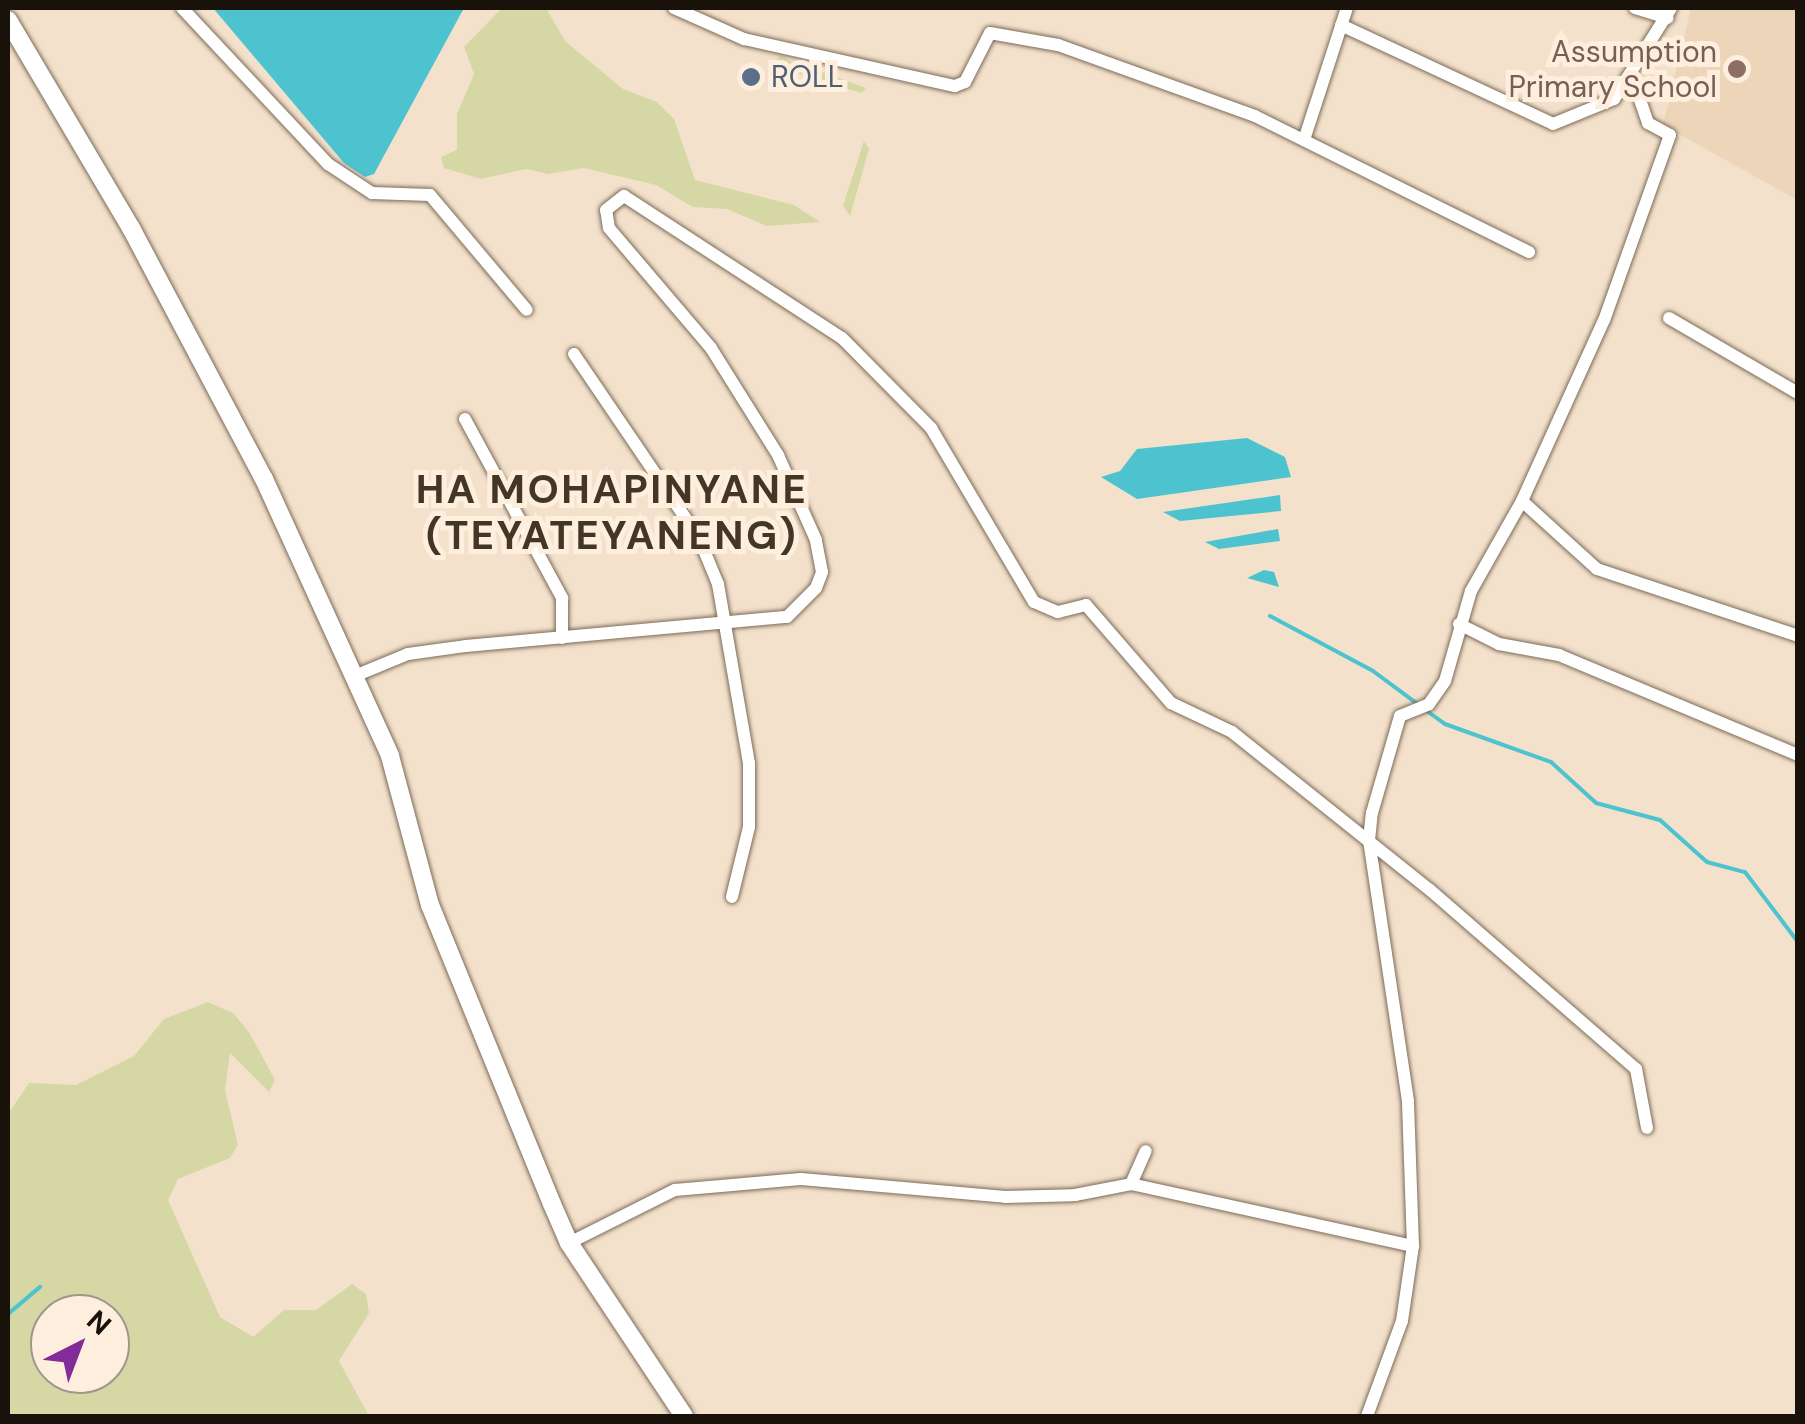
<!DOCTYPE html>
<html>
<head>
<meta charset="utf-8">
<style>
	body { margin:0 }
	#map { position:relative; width:1805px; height:1424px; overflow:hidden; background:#f3e1cb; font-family:"DM Sans",sans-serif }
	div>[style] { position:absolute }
	.built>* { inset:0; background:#edd5ba }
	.green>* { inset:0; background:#d5d8a5 }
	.water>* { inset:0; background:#4dc3d0 }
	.stream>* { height:4px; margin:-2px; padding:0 2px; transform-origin:2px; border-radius:2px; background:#4dc3d0 }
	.roads { filter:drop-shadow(0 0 2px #7c6b58) drop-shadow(0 0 2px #7c6b58) }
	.minor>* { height:12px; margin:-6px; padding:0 6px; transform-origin:6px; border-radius:6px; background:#fff }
	.secondary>* { height:18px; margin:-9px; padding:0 9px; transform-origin:9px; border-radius:9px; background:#fff }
	.dots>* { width:28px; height:28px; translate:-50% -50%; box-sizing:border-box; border:5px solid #fdeedd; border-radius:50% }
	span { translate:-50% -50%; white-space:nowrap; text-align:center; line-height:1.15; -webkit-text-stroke:10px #fdeedd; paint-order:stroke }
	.education-label { font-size:30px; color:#785e54 }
	.right { translate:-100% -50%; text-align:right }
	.service-label { font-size:30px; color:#4e5e75 }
	.left { translate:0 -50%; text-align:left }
	.district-label { font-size:40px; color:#443624; font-weight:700; letter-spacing:2.5px }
	.frame { position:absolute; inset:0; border:10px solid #18120a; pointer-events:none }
	.north { position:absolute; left:30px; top:1294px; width:100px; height:100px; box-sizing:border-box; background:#fdeedd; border:2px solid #a19689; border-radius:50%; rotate:42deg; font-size:28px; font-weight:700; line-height:40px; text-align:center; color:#18120a }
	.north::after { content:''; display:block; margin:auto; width:35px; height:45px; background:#832b98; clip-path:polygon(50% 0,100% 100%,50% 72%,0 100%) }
</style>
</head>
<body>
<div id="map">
	<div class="built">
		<i style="clip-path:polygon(1691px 8px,1797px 8px,1797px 200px,1663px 125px)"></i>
	</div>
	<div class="green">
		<i style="clip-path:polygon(502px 8px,546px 8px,565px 41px,623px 89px,657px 102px,674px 119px,695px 180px,794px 205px,820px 222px,767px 226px,727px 209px,693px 207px,656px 185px,584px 168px,548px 174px,526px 169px,481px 179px,444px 168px,441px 157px,457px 150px,457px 114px,474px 74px,464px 47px)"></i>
		<i style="clip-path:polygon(781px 55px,790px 61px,866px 88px,861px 93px,784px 69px,774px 62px)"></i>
		<i style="clip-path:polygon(864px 141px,869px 149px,850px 216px,843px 206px)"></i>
		<i style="clip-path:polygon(evenodd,208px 1002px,233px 1013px,249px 1032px,275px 1080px,269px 1092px,230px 1053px,225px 1090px,238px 1145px,230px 1158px,178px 1179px,168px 1200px,220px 1317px,253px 1337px,284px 1310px,316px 1310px,352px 1284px,366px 1294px,369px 1313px,339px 1361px,369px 1416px,8px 1416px,8px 1114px,29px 1083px,76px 1085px,134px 1056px,164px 1019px,208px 1002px,50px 1314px,110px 1314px,110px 1374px,50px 1374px,50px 1314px)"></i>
	</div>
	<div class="water">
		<i style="clip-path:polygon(213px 8px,464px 8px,374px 174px,365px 177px,344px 163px)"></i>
		<i style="clip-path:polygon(1247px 438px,1285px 457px,1291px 477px,1137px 499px,1101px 477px,1120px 471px,1137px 449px)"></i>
		<i style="clip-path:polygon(1280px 495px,1281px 511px,1180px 521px,1163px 512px)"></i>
		<i style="clip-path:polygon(1278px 529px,1280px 541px,1219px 549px,1205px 542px)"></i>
		<i style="clip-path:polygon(1264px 570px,1274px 572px,1279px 587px,1247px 578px)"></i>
	</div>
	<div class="stream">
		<i style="left:1270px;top:616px;width:117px;rotate:28.1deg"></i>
		<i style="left:1373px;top:671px;width:57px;rotate:36.5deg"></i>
		<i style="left:1427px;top:711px;width:22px;rotate:36deg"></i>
		<i style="left:1445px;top:724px;width:113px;rotate:19.7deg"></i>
		<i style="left:1551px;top:762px;width:61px;rotate:42.3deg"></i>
		<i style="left:1596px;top:803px;width:66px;rotate:14.9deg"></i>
		<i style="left:1660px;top:820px;width:63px;rotate:41.8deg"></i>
		<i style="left:1707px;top:862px;width:39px;rotate:15deg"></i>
		<i style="left:1745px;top:872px;width:88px;rotate:52.9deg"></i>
		<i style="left:8px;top:1314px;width:42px;rotate:-40.2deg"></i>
	</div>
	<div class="roads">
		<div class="minor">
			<i style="left:182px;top:8px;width:214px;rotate:46.9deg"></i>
			<i style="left:328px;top:164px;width:53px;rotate:33.4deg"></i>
			<i style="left:372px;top:193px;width:58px;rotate:2deg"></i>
			<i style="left:430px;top:195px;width:150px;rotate:49.9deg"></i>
			<i style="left:674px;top:8px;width:77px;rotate:23.9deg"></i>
			<i style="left:744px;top:39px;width:216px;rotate:12.6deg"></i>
			<i style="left:955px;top:86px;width:11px;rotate:-22deg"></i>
			<i style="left:965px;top:82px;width:55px;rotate:-63deg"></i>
			<i style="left:990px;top:33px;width:69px;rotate:10deg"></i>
			<i style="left:1058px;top:45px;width:209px;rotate:19.8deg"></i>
			<i style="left:1255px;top:116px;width:306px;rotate:26.4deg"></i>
			<i style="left:1635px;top:8px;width:34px;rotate:17deg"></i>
			<i style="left:1341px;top:25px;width:234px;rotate:25deg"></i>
			<i style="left:1553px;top:124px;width:66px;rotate:-22.3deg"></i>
			<i style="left:1614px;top:99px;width:107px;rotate:-57.9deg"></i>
			<i style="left:1632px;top:77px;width:49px;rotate:70.8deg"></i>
			<i style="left:1648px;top:123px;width:25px;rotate:29deg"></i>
			<i style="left:1670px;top:135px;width:196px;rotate:109.6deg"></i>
			<i style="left:1604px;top:320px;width:199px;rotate:114.4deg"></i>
			<i style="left:1522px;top:501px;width:101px;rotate:42.2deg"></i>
			<i style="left:1597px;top:569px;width:212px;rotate:18.4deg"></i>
			<i style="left:1304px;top:140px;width:139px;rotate:-72deg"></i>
			<i style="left:1669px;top:318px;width:149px;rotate:30.2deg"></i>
			<i style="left:574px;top:354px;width:222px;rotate:55.8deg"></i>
			<i style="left:699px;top:538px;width:50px;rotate:67.6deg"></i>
			<i style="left:718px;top:584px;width:182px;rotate:80.2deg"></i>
			<i style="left:749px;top:763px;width:64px;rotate:90deg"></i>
			<i style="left:749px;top:827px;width:72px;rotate:103.7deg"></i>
			<i style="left:465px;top:419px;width:204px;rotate:61.5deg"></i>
			<i style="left:562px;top:598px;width:40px;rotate:90deg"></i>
			<i style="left:1459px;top:624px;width:45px;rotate:26.6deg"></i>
			<i style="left:1499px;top:644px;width:61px;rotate:10.4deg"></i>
			<i style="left:1559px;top:655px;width:259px;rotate:22.7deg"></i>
			<i style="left:357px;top:675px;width:55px;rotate:-22.4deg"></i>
			<i style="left:408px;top:654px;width:59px;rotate:-7.9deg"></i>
			<i style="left:466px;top:646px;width:322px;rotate:-5.2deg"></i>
			<i style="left:787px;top:617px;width:41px;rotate:-45deg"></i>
			<i style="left:816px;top:588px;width:17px;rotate:-69deg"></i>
			<i style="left:822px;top:572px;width:33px;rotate:-101deg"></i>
			<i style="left:816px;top:540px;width:93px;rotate:-114.1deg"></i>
			<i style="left:778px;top:455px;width:126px;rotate:-122.1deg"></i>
			<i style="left:711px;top:348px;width:157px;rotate:-130.4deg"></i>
			<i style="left:609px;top:228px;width:18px;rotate:-99deg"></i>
			<i style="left:606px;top:210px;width:23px;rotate:-38deg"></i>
			<i style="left:624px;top:196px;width:260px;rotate:33.1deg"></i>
			<i style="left:842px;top:338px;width:127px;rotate:45.3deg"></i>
			<i style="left:931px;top:428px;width:202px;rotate:59.4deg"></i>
			<i style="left:1034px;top:602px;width:26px;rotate:23deg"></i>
			<i style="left:1058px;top:612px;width:29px;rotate:-14deg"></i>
			<i style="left:1086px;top:605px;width:130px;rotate:49.1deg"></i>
			<i style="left:1171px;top:703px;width:68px;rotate:25.4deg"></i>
			<i style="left:1232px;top:732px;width:253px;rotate:38.6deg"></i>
			<i style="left:1430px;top:890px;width:273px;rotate:41deg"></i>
			<i style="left:1636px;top:1069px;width:60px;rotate:79.4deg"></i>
			<i style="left:1131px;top:1184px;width:36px;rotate:-66deg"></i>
			<i style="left:569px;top:1243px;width:119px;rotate:-26.6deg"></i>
			<i style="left:675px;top:1190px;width:126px;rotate:-5deg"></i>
			<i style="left:801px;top:1179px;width:205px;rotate:5deg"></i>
			<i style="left:1005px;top:1197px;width:70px;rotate:-1.6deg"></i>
			<i style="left:1075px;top:1195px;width:57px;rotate:-11.1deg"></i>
			<i style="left:1131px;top:1184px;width:289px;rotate:12.4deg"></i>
			<i style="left:1367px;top:1416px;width:101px;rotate:-69.8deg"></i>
			<i style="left:1402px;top:1321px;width:76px;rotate:-81.7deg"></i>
			<i style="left:1413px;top:1246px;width:145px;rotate:-92deg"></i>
			<i style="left:1408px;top:1101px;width:264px;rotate:-98.5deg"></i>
			<i style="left:1369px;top:840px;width:27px;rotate:-84deg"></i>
			<i style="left:1372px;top:813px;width:101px;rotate:-73.9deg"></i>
			<i style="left:1400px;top:716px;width:31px;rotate:-22deg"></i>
			<i style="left:1429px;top:704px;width:28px;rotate:-55deg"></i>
			<i style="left:1445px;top:681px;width:94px;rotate:-73.9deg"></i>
			<i style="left:1471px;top:591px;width:103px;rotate:-60.5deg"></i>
		</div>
		<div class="secondary">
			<i style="left:8px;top:20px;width:242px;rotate:59.4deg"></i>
			<i style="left:131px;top:228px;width:284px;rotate:62.1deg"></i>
			<i style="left:264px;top:479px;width:304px;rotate:65.5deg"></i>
			<i style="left:390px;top:756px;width:154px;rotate:75deg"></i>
			<i style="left:430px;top:905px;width:323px;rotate:67.8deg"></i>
			<i style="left:552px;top:1204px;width:43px;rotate:66.4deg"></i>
			<i style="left:569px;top:1243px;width:208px;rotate:56.4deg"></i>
		</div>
	</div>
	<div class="dots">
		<i style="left:1737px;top:69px;background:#8d6e63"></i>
		<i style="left:751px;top:77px;background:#5c6f8a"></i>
	</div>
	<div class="education-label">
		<span class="right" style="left:1717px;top:69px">Assumption<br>Primary School</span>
	</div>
	<div class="service-label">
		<span class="left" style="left:771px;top:77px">ROLL</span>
	</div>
	<div class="district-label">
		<span style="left:612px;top:512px">HA MOHAPINYANE<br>(TEYATEYANENG)</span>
	</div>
	<div class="frame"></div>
	<div class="north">N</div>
</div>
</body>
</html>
